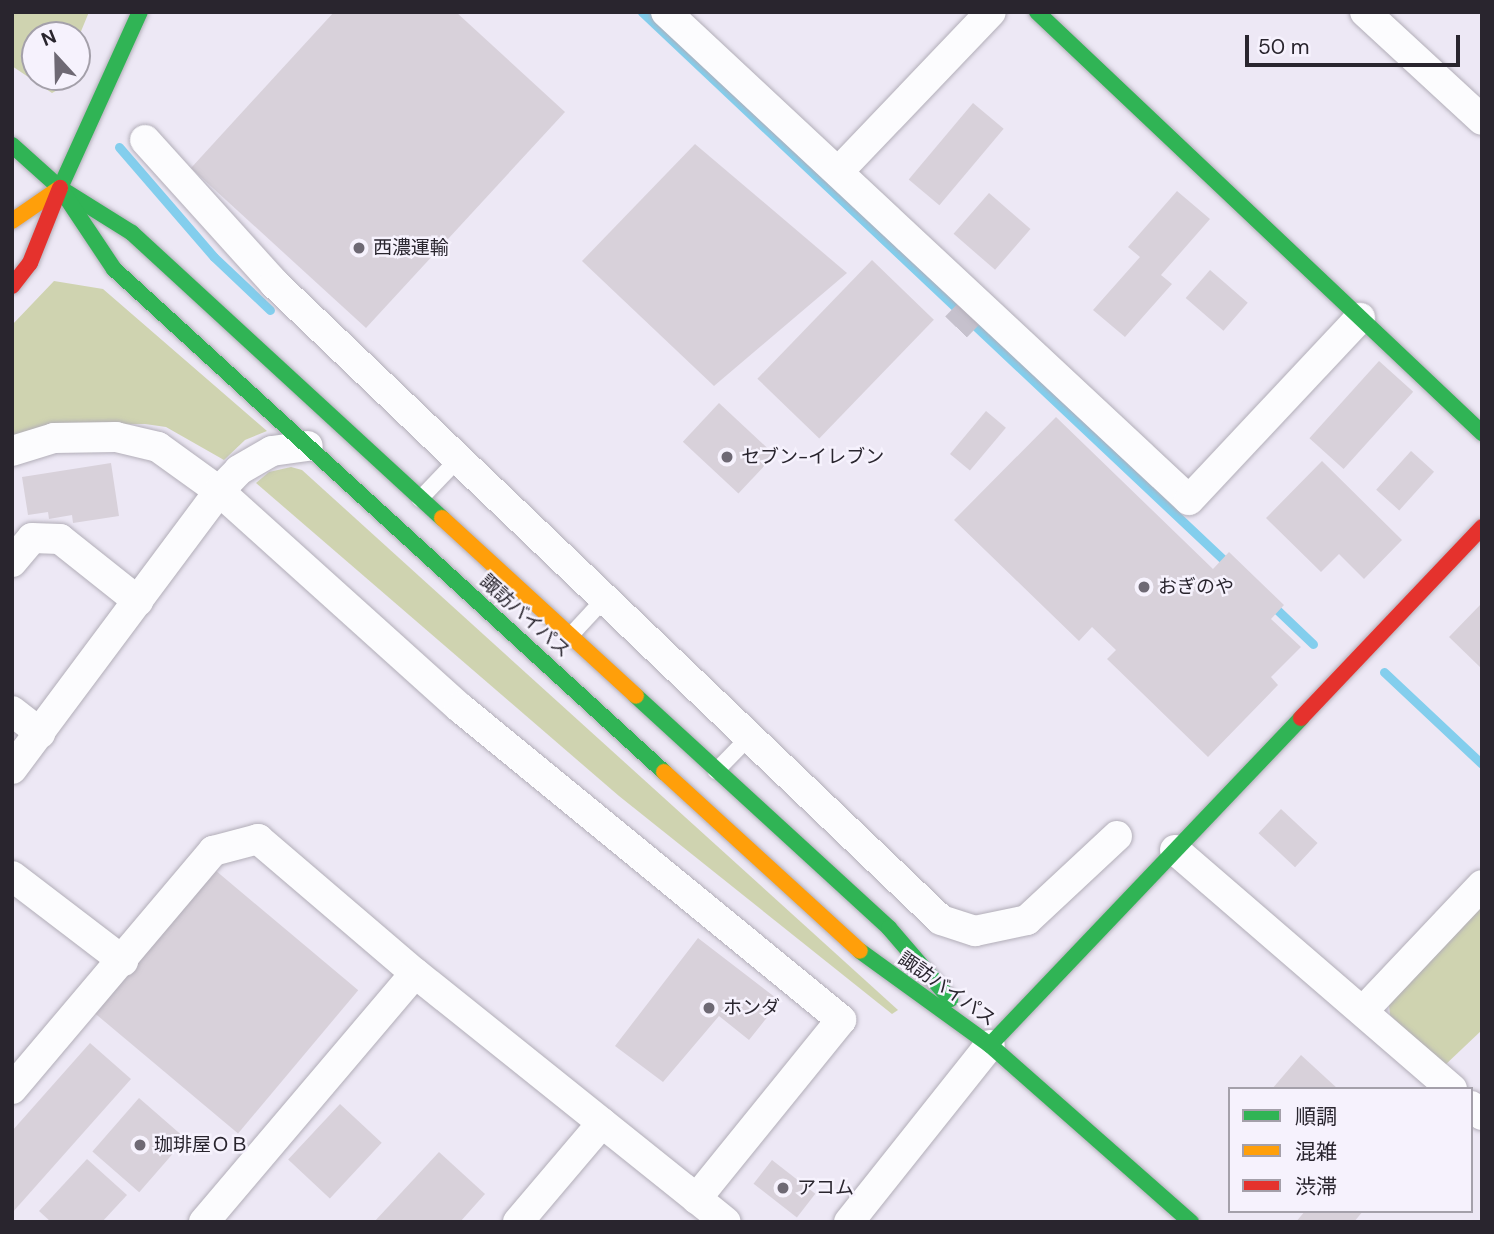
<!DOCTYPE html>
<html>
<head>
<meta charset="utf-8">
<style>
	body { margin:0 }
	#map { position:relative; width:1494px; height:1234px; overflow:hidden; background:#ede8f5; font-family:"DM Sans","Noto Sans JP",sans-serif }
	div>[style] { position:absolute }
	.green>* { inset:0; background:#cfd3b0 }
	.stream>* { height:9px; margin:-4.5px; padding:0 4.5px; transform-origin:4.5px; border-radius:4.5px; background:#83ceed }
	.building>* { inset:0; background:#d8d1da; transform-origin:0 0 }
	.street-tunnel>* { height:30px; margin-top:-15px; transform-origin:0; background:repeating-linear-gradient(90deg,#c6c1cd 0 30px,transparent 0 45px) }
	.roads { filter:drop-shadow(0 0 2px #b2aeb8) drop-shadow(0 0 2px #b2aeb8) }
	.lane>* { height:16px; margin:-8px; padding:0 8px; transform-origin:8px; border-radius:8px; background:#fcfcfe }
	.street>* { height:30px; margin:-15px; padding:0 15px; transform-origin:15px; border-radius:15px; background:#fcfcfe }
	.fast>* { height:16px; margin:-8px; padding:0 8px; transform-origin:8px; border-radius:8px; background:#30b455 }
	.slow>* { height:16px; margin:-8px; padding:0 8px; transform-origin:8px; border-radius:8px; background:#ff9f0a }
	.jam>* { height:16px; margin:-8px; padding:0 8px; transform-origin:8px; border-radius:8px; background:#e5322d }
	.dots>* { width:19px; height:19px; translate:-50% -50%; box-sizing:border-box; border:4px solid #f6f2fd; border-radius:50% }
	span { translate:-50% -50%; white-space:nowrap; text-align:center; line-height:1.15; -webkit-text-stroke:5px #f6f2fd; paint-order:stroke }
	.poi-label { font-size:19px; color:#29252e }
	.left { translate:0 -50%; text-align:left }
	.street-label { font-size:19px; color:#29252e }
	.frame { position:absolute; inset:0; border:14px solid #29252e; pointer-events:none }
	.legend { position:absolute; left:1228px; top:1087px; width:245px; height:126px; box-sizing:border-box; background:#f6f2fd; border:2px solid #a4a0aa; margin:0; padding:9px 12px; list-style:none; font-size:21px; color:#29252e }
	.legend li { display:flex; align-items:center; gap:14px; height:35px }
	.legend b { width:35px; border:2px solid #a4a0aa }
	.north { position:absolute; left:21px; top:21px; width:70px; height:70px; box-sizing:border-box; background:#f6f2fd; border:2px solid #a4a0aa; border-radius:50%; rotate:338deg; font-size:19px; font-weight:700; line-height:28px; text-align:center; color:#29252e }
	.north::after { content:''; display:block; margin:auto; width:24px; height:32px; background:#6e6974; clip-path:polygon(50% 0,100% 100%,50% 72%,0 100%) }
	.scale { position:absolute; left:1245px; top:35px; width:215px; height:32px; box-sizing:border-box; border:4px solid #29252e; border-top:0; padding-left:9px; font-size:21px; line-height:24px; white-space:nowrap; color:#29252e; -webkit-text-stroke:5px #f6f2fd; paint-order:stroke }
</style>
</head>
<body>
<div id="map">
	<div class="green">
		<i style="clip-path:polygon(12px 12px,89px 12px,77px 41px,77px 35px,35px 35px,35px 77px,62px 77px,72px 82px,52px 93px,12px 66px)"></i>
		<i style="clip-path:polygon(54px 281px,103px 289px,267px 431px,245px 440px,224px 460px,166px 427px,145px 424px,79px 425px,12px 436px,12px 325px)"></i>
		<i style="clip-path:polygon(291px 467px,302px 470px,898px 1010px,892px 1014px,619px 796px,256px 483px,269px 472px)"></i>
		<i style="clip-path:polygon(1482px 906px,1482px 1030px,1444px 1066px,1390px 1015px,1389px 1004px)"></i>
	</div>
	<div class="stream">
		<i style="left:642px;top:12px;width:808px;rotate:43.29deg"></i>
		<i style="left:119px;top:147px;width:145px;rotate:49.2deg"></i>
		<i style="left:214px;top:257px;width:77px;rotate:43.4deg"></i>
		<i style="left:1271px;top:604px;width:58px;rotate:43.6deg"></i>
		<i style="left:1384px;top:672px;width:134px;rotate:43.2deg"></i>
	</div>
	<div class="building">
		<i style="clip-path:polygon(334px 12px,456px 12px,565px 112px,366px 328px,191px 168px)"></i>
		<i style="left:973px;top:103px;width:40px;height:100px;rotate:40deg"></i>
		<i style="clip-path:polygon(695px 144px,847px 273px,714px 386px,582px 261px)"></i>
		<i style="clip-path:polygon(1177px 191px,1210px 219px,1161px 275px,1172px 284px,1125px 337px,1093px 310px,1140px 257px,1128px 247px)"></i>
		<i style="left:989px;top:193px;width:55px;height:54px;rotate:41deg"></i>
		<i style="left:872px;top:260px;width:86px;height:165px;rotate:44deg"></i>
		<i style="left:1210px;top:270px;width:50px;height:37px;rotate:41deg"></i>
		<i style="left:1379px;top:361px;width:46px;height:104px;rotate:42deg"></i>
		<i style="left:719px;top:403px;width:76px;height:53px;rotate:43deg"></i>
		<i style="left:986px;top:411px;width:26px;height:56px;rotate:40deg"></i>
		<i style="clip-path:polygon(1056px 417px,1213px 569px,1229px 552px,1284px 605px,1271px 619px,1301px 647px,1271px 677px,1278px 685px,1208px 757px,1107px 659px,1116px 650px,1092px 627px,1079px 641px,954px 520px)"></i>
		<i style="left:1411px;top:451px;width:31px;height:52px;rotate:42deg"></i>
		<i style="clip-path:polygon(1322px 461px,1402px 540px,1364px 579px,1339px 554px,1321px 572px,1266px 518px)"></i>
		<i style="clip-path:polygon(111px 463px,119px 516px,73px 523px,72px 515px,49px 519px,48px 512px,28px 515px,22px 477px)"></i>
		<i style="clip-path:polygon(1482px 603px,1482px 669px,1449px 637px)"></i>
		<i style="left:1281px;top:809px;width:50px;height:33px;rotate:43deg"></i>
		<i style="left:215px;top:870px;width:187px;height:187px;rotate:40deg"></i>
		<i style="clip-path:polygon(698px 938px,780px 1001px,749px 1040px,719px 1016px,663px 1082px,615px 1046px)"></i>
		<i style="clip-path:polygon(90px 1043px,131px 1079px,12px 1213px,12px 1131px)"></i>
		<i style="clip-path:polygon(1301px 1055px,1338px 1089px,1272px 1089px)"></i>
		<i style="left:139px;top:1098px;width:62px;height:71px;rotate:41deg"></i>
		<i style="left:340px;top:1104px;width:57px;height:76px;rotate:43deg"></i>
		<i style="clip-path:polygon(439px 1152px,485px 1194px,460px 1222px,374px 1222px)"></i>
		<i style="clip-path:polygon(87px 1159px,127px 1195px,102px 1222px,51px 1222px,39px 1211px)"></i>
		<i style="left:772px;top:1160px;width:55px;height:30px;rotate:38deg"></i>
		<i style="clip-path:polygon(1305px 1211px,1363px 1211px,1354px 1222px,1296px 1222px)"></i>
	</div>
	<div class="street-tunnel">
		<i style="left:956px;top:327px;width:32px;rotate:-46deg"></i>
	</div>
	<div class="roads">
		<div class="lane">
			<i style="left:420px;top:499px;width:61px;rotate:-46.3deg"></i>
			<i style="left:571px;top:635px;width:54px;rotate:-47.2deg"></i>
			<i style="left:716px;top:771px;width:54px;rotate:-45.7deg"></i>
		</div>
		<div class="street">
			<i style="left:666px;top:12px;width:715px;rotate:43.02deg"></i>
			<i style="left:1189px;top:500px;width:250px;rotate:-46.8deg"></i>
			<i style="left:1365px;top:12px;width:159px;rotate:42.7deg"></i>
			<i style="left:145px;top:140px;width:193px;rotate:47.9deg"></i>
			<i style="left:274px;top:283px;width:922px;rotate:43.68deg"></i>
			<i style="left:941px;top:920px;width:36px;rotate:18deg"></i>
			<i style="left:975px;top:931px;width:53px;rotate:-11.9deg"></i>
			<i style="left:1027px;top:920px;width:123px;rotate:-43deg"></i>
			<i style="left:838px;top:172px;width:221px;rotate:-46.3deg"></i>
			<i style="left:12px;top:451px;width:44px;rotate:-17.2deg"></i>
			<i style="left:54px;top:438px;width:62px;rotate:-0.9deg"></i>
			<i style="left:116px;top:437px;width:43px;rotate:13.4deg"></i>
			<i style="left:158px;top:447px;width:75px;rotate:35.8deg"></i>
			<i style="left:219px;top:491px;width:323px;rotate:42deg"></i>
			<i style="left:459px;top:707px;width:494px;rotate:39.3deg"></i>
			<i style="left:841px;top:1020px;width:230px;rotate:129deg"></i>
			<i style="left:12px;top:562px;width:31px;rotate:-50deg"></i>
			<i style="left:32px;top:538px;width:28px;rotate:2deg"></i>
			<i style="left:60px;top:539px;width:100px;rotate:38.5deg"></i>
			<i style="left:12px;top:711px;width:36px;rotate:38deg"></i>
			<i style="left:12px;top:769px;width:347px;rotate:-53.3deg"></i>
			<i style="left:219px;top:491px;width:29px;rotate:-46deg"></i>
			<i style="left:239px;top:470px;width:38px;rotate:-30deg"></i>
			<i style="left:272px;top:451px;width:36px;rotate:-8deg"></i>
			<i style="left:1175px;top:850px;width:366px;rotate:40.8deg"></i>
			<i style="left:12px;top:876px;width:140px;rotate:37.4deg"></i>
			<i style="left:1363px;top:1011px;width:173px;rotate:-46.6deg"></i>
			<i style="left:12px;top:1089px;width:312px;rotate:-49.8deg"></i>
			<i style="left:213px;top:851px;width:47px;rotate:-14.9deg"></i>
			<i style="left:258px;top:839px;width:206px;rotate:40.5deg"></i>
			<i style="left:415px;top:973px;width:398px;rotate:38.7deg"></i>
			<i style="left:1471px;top:1106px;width:14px;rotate:39deg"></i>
			<i style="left:204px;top:1222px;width:326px;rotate:-49.7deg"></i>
			<i style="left:518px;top:1222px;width:130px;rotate:-49.7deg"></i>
			<i style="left:849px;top:1222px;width:226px;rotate:-51.5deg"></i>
		</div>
		<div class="fast">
			<i style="left:1037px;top:12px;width:613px;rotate:43.41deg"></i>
			<i style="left:12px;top:145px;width:64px;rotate:41.9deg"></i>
			<i style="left:60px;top:188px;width:85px;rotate:32deg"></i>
			<i style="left:132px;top:233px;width:421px;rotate:42.6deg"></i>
			<i style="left:60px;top:188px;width:193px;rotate:-65.6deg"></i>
			<i style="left:60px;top:188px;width:97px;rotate:56.3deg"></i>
			<i style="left:114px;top:269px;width:745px;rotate:42.44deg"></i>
			<i style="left:636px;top:696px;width:343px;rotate:42.5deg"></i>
			<i style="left:889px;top:928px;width:94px;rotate:49.3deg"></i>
			<i style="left:860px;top:951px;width:160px;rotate:35.9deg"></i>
			<i style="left:990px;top:1045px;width:268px;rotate:41.4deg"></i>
			<i style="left:990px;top:1045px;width:451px;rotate:-46.4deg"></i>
		</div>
		<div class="slow">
			<i style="left:12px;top:221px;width:58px;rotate:-34.5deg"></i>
			<i style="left:442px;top:518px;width:263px;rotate:42.5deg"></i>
			<i style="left:664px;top:772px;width:265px;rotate:42.4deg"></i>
		</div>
		<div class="jam">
			<i style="left:12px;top:286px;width:29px;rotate:-52deg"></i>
			<i style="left:30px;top:263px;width:81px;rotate:-68.2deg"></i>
			<i style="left:1301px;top:718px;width:263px;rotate:-46.5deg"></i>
		</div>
	</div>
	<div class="dots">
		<i style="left:359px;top:248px;background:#6e6974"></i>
		<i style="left:727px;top:457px;background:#6e6974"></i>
		<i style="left:1144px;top:587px;background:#6e6974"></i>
		<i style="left:709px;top:1008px;background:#6e6974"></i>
		<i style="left:140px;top:1145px;background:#6e6974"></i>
		<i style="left:783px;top:1188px;background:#6e6974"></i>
	</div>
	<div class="poi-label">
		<span class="left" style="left:373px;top:248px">西濃運輸</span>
		<span class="left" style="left:741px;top:457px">セブン-イレブン</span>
		<span class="left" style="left:1158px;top:587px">おぎのや</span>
		<span class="left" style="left:723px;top:1008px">ホンダ</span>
		<span class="left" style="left:154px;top:1145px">珈琲屋ＯＢ</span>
		<span class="left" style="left:797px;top:1188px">アコム</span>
	</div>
	<div class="street-label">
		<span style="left:525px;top:616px;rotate:42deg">諏訪バイパス</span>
		<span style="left:947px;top:989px;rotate:35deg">諏訪バイパス</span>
	</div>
	<div class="frame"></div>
	<ul class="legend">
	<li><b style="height:9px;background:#30b455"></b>順調</li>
	<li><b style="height:9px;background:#ff9f0a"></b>混雑</li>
	<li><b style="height:9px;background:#e5322d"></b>渋滞</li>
	</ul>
	<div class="north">N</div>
	<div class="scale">50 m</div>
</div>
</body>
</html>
